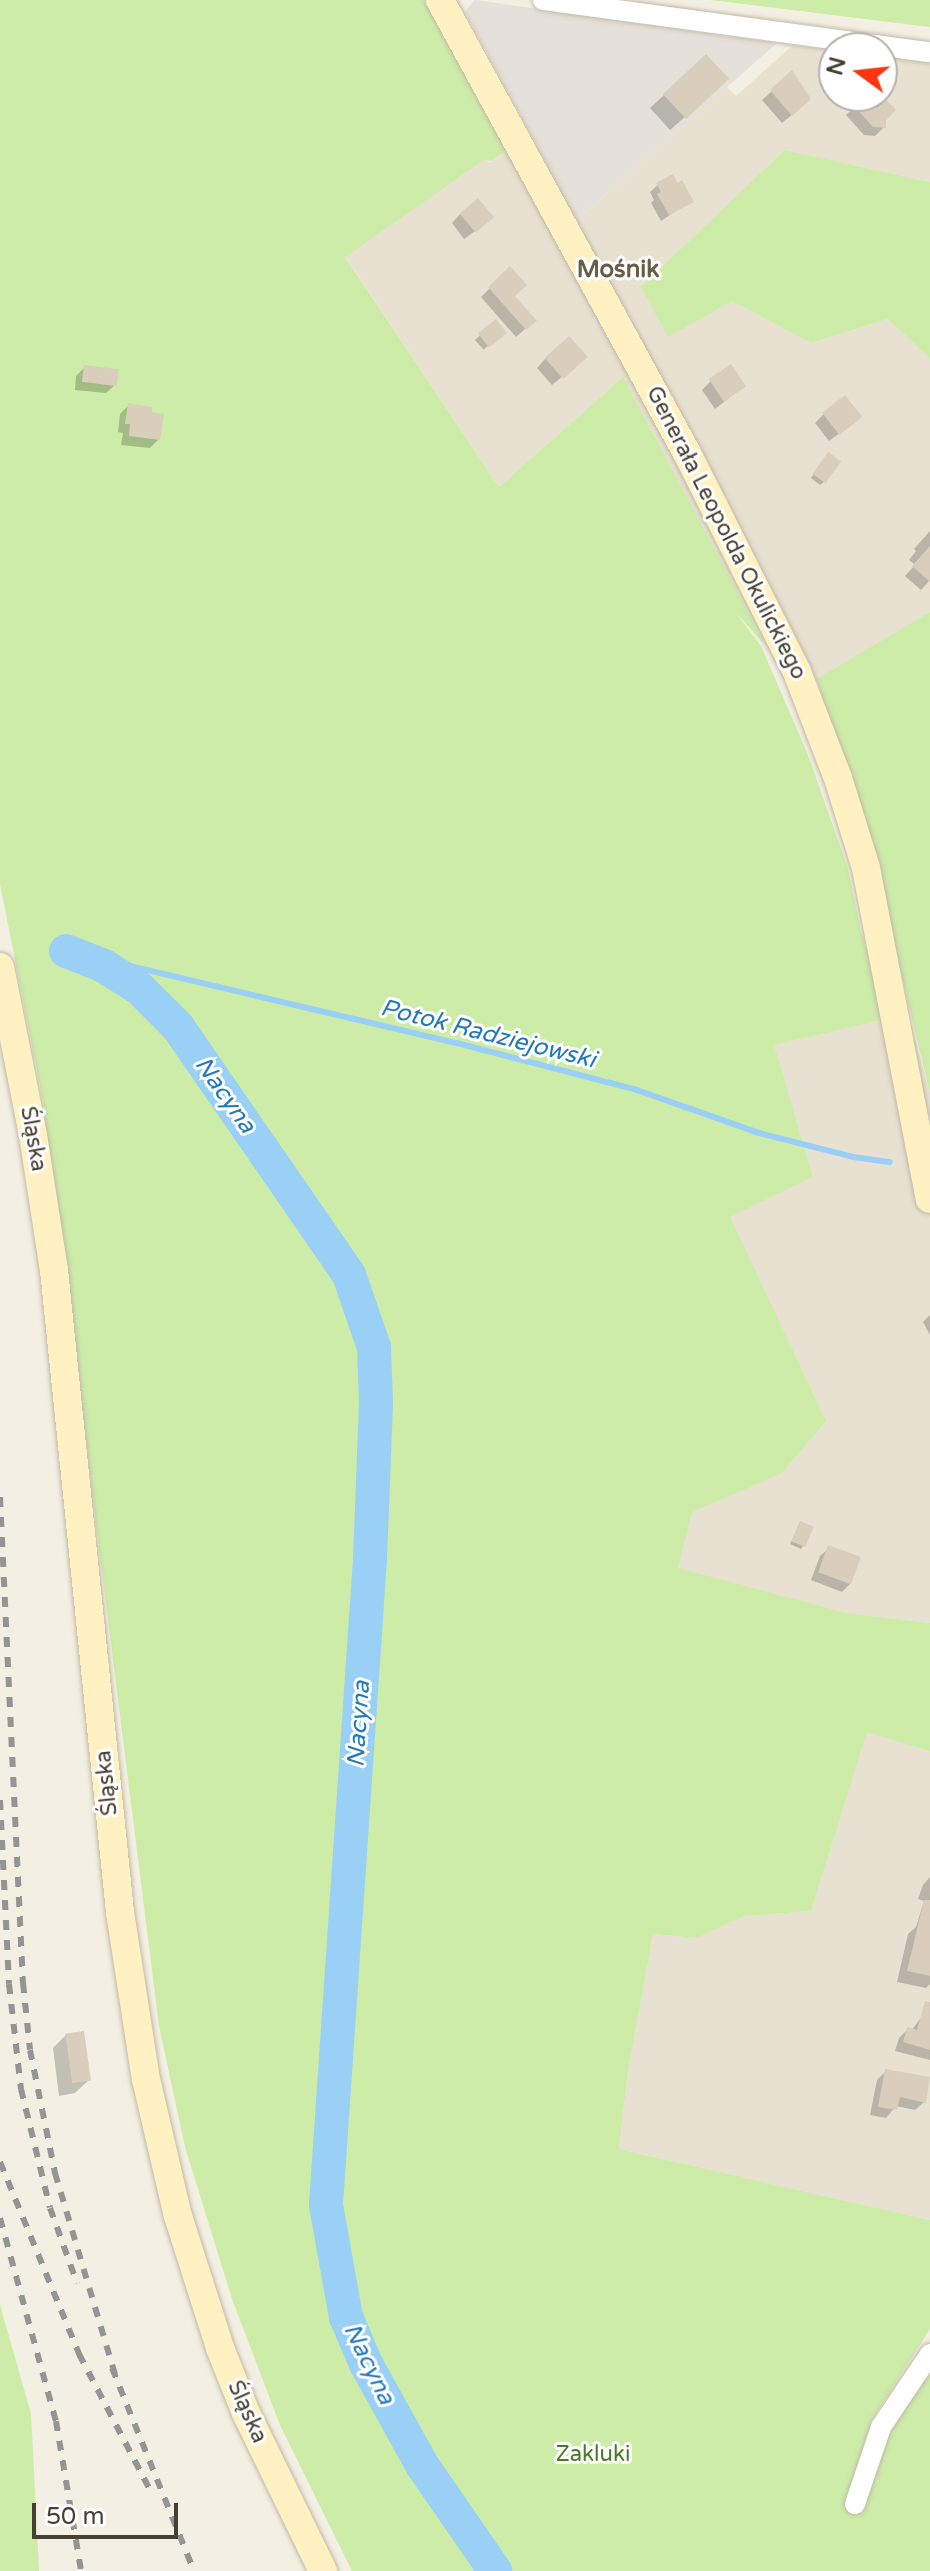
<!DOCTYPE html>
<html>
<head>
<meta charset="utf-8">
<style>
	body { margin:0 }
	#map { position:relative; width:930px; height:2571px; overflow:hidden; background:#f3efe3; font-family:"Varela Round",sans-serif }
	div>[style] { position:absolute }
	.residential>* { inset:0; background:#e8e1d1 }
	.industrial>* { inset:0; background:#e5e0d9 }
	.green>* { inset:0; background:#cceca8 }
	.shadow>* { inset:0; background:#0003; transform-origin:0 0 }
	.stream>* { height:6px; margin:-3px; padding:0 3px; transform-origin:3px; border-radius:3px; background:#9acff6 }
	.river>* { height:34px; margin:-17px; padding:0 17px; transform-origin:17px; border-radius:17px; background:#9acff6 }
	.building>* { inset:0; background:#d9cdbb; transform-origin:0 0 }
	.roads { filter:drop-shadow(0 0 2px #c2baa8) drop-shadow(0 0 2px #c2baa8) }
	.street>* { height:20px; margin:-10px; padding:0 10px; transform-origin:10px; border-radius:10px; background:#fff }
	.secondary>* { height:28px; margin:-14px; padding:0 14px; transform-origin:14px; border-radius:14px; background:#fff1c2 }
	.rail>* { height:6px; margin-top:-3px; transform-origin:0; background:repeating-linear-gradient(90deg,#949494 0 10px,transparent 0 20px) }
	span { translate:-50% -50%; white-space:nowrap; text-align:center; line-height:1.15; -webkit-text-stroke:6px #fff; paint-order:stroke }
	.street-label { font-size:22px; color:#463f33 }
	.park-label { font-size:22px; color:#437c22 }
	.neighbourhood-label { font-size:24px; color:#695d49; font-weight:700 }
	.water-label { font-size:24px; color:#2479ba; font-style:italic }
	.north { position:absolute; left:818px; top:32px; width:80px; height:80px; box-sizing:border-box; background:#fff; border:2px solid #b5b2ad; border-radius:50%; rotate:285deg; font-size:22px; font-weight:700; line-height:32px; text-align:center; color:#463f33 }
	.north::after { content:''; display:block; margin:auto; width:28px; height:36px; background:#ff350f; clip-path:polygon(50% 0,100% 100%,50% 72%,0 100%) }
	.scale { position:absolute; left:32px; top:2503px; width:146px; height:36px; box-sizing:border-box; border:4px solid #463f33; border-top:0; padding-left:10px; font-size:24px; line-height:28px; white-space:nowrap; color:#463f33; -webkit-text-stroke:6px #fff; paint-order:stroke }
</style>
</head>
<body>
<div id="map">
	<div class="residential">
		<i style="clip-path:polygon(792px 46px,834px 49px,834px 96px,882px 96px,882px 54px,930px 58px,930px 182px,785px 150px,732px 301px,811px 343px,888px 319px,930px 359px,930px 612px,793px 696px,623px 377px,499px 487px,345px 256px,484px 160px,490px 162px,516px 144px,584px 214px,727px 87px,736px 96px)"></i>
		<i style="clip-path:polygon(908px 1014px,930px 1093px,930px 1623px,847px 1613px,678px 1569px,691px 1512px,781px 1474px,826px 1421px,729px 1217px,813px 1177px,773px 1045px)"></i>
		<i style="clip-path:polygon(867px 1731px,930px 1751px,930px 2220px,619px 2149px,628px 2071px,653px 1934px,697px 1938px,745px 1916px,811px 1911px)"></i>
	</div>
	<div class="industrial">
		<i style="clip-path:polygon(475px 0,777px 43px,577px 220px,465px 12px)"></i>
	</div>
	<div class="green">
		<i style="clip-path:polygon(0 0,423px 0,516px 144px,491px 161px,484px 160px,345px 257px,499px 487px,623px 377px,767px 647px,735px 612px,761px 646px,808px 755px,848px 869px,860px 927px,886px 1019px,774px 1045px,813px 1177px,730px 1217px,826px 1421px,781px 1474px,692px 1512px,678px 1568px,847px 1613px,930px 1623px,930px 1751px,867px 1732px,811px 1911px,745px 1916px,697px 1938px,653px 1934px,628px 2071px,619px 2149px,930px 2220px,930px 2329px,869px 2424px,930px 2375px,930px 2571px,352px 2571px,280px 2425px,232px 2299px,185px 2147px,159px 2026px,43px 1101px,0 884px)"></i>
		<i style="clip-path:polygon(711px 0,930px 0,930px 27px)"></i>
		<i style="clip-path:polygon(785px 150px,930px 182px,930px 359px,888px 319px,811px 343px,732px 301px,668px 337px,641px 287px)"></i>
		<i style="clip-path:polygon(930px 612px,930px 1093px,890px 927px,817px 679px)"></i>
		<i style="clip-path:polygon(0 2305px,31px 2414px,39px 2571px,0 2571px)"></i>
	</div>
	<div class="shadow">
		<i style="clip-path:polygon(792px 73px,801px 84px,798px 87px,800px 108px,782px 123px,762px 100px)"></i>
		<i style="clip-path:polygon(713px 92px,670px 130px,650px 108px,664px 95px)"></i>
		<i style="clip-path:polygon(866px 96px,873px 96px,884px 127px,875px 136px,864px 135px,846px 115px)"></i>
		<i style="clip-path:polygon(658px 185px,691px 201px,661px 221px,651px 203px,654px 200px,650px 192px)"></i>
		<i style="clip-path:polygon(460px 214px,482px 226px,464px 239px,452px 223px)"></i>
		<i style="clip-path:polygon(510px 269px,513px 296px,534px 321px,516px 337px,481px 297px)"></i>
		<i style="left:495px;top:322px;width:13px;height:27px;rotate:48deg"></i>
		<i style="clip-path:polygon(545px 359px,576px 365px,552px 385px,537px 368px)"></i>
		<i style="clip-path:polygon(85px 367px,115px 385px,106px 393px,75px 390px,76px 376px)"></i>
		<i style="clip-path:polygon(711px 381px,744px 386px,715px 409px,702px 390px)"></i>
		<i style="clip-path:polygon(129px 405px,158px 440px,150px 448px,121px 445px,123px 433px,118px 432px,120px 414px)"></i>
		<i style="clip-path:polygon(824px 414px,851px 425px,829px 441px,815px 423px)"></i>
		<i style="clip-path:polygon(825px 458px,824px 482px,820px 485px,811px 478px)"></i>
		<i style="clip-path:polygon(930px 531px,930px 580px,921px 590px,905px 576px,915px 565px,909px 560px,916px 551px,914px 549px)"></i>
		<i style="clip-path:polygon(930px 1315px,930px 1335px,923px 1322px)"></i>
		<i style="clip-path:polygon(800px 1523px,804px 1545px,801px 1549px,790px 1544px)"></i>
		<i style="clip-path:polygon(829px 1548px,851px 1583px,842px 1592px,811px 1580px,820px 1556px)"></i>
		<i style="clip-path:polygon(930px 1877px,930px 1984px,926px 1988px,897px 1982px,908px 1934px,916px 1927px,924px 1901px,918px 1899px,923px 1885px)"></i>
		<i style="clip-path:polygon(922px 2016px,930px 2018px,930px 2060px,895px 2051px,899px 2038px,908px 2029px,912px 2030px)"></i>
		<i style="clip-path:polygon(66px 2035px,89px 2080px,75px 2093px,59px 2096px,53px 2048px)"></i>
		<i style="clip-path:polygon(886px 2071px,924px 2102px,915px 2110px,896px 2106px,886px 2118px,870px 2115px,877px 2080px)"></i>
	</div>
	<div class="stream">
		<i style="left:75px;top:953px;width:392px;rotate:13.3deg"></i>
		<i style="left:457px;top:1043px;width:186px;rotate:14.6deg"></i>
		<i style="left:637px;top:1090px;width:129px;rotate:19.4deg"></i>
		<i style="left:759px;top:1133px;width:97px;rotate:14.3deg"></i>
		<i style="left:853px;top:1157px;width:37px;rotate:8deg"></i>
	</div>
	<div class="river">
		<i style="left:66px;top:951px;width:41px;rotate:21.5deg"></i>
		<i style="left:104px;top:966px;width:41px;rotate:32.2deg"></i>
		<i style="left:139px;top:988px;width:55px;rotate:45deg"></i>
		<i style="left:178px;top:1027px;width:301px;rotate:55.4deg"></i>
		<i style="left:349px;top:1275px;width:76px;rotate:70.9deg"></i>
		<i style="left:374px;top:1347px;width:56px;rotate:88deg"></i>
		<i style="left:376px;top:1403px;width:156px;rotate:92.2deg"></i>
		<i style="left:370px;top:1559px;width:647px;rotate:93.9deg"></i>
		<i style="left:326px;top:2205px;width:114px;rotate:79.9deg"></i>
		<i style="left:346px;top:2317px;width:51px;rotate:66.9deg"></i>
		<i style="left:366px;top:2364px;width:115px;rotate:61deg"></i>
		<i style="left:422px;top:2465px;width:129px;rotate:55.4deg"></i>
	</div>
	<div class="building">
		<i style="left:706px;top:54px;width:34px;height:59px;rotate:47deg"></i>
		<i style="clip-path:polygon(792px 70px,811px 99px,792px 116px,770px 90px)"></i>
		<i style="clip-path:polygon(863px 96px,883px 96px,896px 110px,886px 120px,886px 128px,873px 127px,853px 105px)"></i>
		<i style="clip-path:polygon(673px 174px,678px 183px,682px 180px,694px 202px,669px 215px,657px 194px,661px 192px,656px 183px)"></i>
		<i style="left:478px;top:198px;width:25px;height:24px;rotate:50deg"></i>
		<i style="clip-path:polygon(510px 266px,527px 285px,515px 296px,537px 321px,526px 330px,488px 287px)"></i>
		<i style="left:496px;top:319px;width:18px;height:23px;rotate:52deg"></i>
		<i style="left:569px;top:336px;width:28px;height:33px;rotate:48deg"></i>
		<i style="left:731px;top:364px;width:27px;height:27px;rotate:56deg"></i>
		<i style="left:84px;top:365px;width:35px;height:17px;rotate:7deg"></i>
		<i style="left:845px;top:395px;width:28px;height:29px;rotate:52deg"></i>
		<i style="clip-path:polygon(128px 403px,152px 407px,152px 412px,164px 414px,160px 440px,129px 436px,130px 424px,125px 424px)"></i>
		<i style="left:828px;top:452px;width:16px;height:27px;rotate:35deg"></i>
		<i style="clip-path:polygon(930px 546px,930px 582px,912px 566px)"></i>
		<i style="left:800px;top:1521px;width:15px;height:22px;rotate:23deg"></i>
		<i style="left:828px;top:1545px;width:35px;height:29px;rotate:20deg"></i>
		<i style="clip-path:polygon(924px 1900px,930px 1900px,930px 1976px,907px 1971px)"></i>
		<i style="clip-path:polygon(925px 2001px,930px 2002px,930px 2050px,903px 2042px,907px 2027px,917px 2030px)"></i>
		<i style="left:84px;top:2031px;width:50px;height:19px;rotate:82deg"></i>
		<i style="clip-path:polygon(885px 2069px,930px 2077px,926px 2103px,900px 2097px,897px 2110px,878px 2107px)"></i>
	</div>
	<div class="roads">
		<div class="street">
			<i style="left:543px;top:0;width:390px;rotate:7.7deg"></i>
			<i style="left:855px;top:2504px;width:81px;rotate:-71.3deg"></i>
			<i style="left:881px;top:2427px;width:88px;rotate:-56.1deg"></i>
		</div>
		<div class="secondary">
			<i style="left:440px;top:0;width:518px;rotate:61.41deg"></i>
			<i style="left:688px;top:455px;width:243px;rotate:63.3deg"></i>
			<i style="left:797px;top:672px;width:114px;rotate:68.9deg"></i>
			<i style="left:838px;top:778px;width:94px;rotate:72.7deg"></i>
			<i style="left:866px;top:868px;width:337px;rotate:79.1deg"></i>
			<i style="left:0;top:967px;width:171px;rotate:78.9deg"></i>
			<i style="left:33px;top:1135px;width:137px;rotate:81.2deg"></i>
			<i style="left:54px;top:1270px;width:645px;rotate:84.13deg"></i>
			<i style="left:120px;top:1912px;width:169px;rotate:81.2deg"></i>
			<i style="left:146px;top:2079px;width:141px;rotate:76.9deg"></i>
			<i style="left:178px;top:2216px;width:139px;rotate:72.3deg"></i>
			<i style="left:220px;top:2348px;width:70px;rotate:68.2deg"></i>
			<i style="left:246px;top:2413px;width:176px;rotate:64deg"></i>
		</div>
	</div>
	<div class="rail">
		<i style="left:0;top:1497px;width:487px;rotate:87.3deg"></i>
		<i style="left:23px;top:1983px;width:67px;rotate:84deg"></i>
		<i style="left:30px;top:2050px;width:126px;rotate:78.5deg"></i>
		<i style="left:55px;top:2173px;width:214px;rotate:73.4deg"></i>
		<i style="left:0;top:1800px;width:184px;rotate:87.2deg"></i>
		<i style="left:9px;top:1984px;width:106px;rotate:83.5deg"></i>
		<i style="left:21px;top:2089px;width:122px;rotate:76.3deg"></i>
		<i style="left:50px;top:2208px;width:80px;rotate:70.2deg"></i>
		<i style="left:0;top:2162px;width:208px;rotate:67.6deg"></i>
		<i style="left:79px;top:2354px;width:156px;rotate:62.4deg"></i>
		<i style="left:0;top:2218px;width:211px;rotate:74.6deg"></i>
		<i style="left:56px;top:2421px;width:152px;rotate:80.5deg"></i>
		<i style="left:112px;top:2368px;width:219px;rotate:68deg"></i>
	</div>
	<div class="street-label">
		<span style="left:726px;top:533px;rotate:63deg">Generała Leopolda Okulickiego</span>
		<span style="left:33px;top:1139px;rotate:80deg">Śląska</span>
		<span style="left:107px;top:1783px;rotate:-96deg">Śląska</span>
		<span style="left:247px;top:2412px;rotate:66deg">Śląska</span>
	</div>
	<div class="park-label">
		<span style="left:593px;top:2455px">Zakluki</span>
	</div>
	<div class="neighbourhood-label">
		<span style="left:618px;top:270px">Mośnik</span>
	</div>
	<div class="water-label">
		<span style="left:488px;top:1034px;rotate:14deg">Potok Radziejowski</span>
		<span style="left:225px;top:1095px;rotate:55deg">Nacyna</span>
		<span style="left:359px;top:1724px;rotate:-86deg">Nacyna</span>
		<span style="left:369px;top:2364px;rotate:64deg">Nacyna</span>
	</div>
	<div class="north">N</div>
	<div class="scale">50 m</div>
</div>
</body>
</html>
